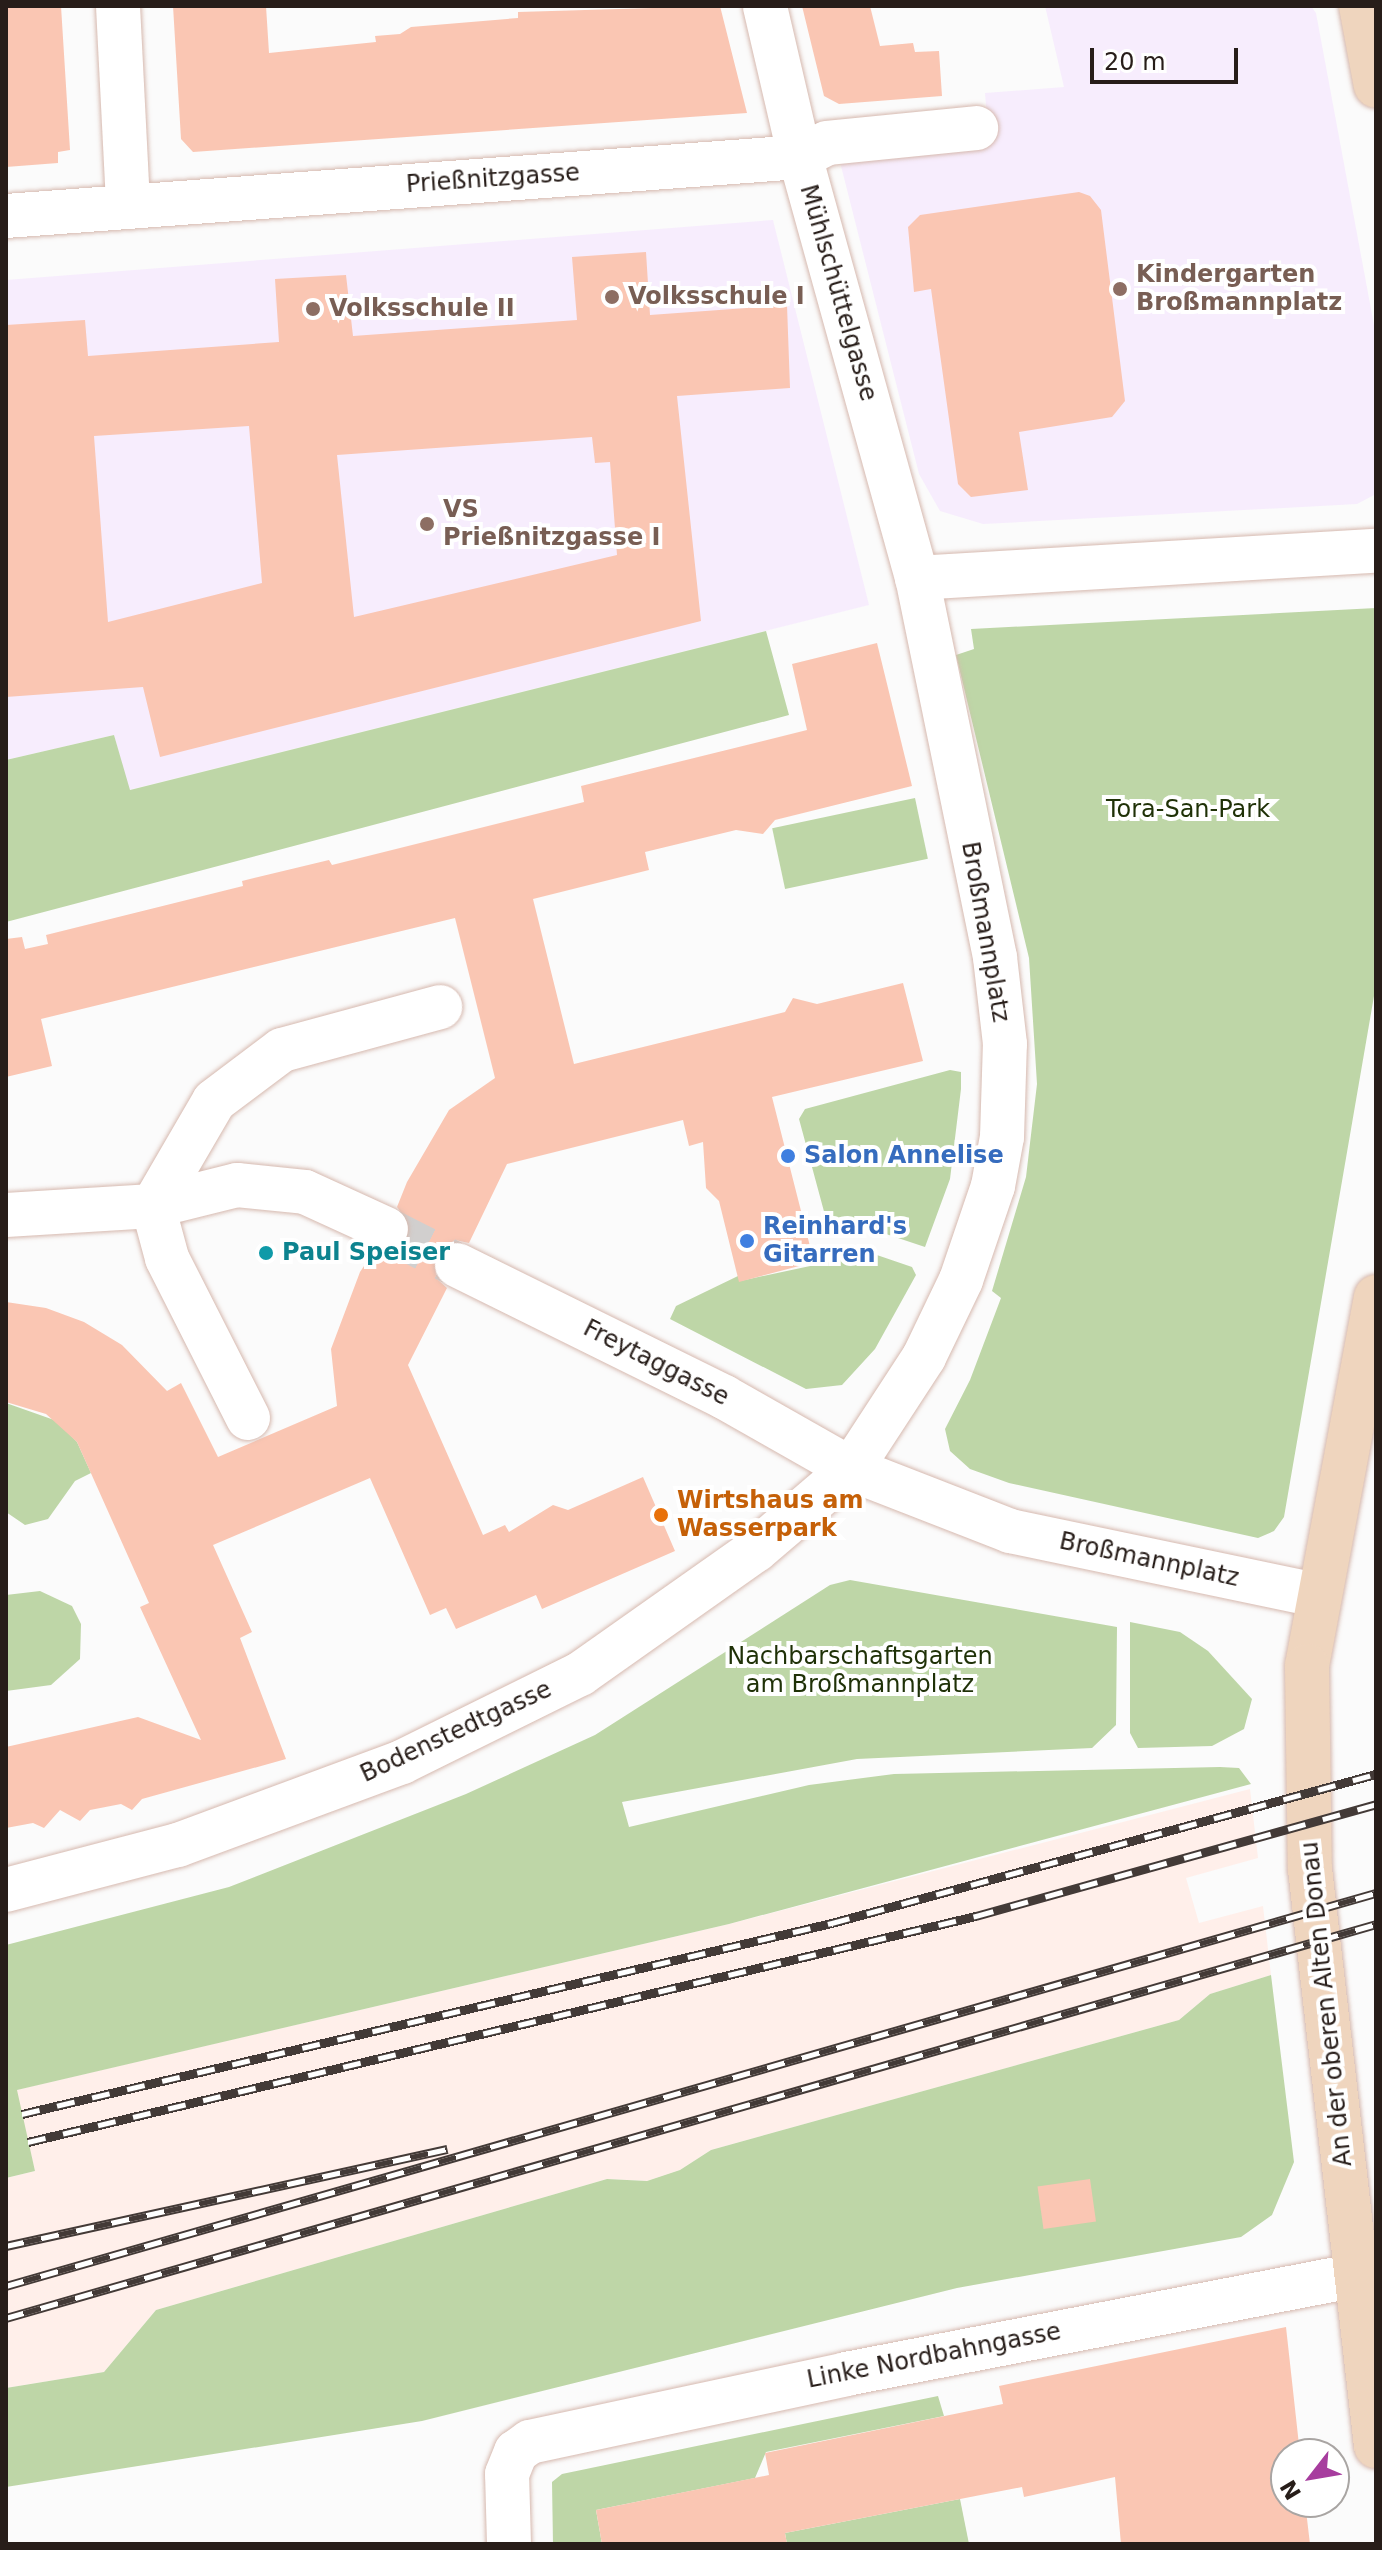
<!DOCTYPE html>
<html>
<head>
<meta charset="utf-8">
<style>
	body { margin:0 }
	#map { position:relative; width:1382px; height:2550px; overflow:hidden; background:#fbfbfb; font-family:"DejaVu Sans",sans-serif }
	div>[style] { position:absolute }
	.built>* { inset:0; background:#ffefea }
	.education>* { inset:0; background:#f7edfd }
	.green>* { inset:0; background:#bed6a7; transform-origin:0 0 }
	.building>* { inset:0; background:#fac6b3; transform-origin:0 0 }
	.street-tunnel>* { height:44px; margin-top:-22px; transform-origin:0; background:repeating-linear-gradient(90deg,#d1cfce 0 44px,transparent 0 66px) }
	.roads { filter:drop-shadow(0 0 2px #d6b9af) drop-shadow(0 0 2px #d6b9af) }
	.street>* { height:44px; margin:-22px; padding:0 22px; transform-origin:22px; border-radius:22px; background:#fff }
	.secondary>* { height:44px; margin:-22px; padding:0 22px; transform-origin:22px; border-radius:22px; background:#efd5be }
	.rail>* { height:9px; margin-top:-4.5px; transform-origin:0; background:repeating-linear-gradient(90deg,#fff 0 18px,#433a37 0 36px); box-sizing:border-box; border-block:2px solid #433a37 }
	.dots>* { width:22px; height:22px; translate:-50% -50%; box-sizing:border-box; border:4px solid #fff; border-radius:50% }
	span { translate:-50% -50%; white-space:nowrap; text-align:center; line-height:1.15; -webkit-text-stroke:8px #fff; paint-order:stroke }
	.street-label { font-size:24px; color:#271d19 }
	.education-label { font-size:24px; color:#785e54; font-weight:700 }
	.left { translate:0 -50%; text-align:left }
	.park-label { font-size:24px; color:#1f3107 }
	.shop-label { font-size:24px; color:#366cbe; font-weight:700 }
	.culture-label { font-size:24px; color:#0d838f; font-weight:700 }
	.food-label { font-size:24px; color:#c56008; font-weight:700 }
	.frame { position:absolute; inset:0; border:8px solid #271d19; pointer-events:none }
	.north { position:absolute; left:1270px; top:2438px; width:80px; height:80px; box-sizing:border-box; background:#fff; border:2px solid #a9a5a3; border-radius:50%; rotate:239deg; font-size:22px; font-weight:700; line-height:32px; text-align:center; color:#271d19 }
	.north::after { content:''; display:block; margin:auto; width:28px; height:36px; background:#a73d9e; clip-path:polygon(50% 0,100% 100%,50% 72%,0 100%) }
	.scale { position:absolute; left:1090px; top:48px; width:148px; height:36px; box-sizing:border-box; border:4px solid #271d19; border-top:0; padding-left:10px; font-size:24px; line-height:28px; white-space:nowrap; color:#271d19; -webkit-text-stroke:6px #fff; paint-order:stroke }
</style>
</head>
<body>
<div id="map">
	<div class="built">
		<i style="clip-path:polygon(1250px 1789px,1258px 1858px,1186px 1878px,1199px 1923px,1263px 1906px,1271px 1975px,1210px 1994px,1179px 2020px,711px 2150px,680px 2170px,647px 2181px,607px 2179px,156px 2310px,104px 2372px,6px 2388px,6px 2178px,35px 2171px,16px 2090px,729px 1924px)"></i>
	</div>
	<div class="education">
		<i style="clip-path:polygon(1045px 6px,1311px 6px,1316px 13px,1376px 336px,1376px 494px,1357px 504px,983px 524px,940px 511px,919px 474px,839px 158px,989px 144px,985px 93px,1064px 87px)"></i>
		<i style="clip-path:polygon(773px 220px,869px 605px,129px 790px,114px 735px,6px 760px,6px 280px)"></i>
	</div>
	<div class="green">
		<i style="clip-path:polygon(1376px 608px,1374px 996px,1284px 1517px,1274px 1531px,1258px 1538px,1009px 1483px,970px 1469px,950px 1451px,945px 1429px,970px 1380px,1001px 1298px,992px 1291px,1026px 1177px,1037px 1084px,1029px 958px,956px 655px,974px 649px,971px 629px)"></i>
		<i style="clip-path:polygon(766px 631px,789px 715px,6px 922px,6px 760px,114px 735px,130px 790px)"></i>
		<i style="left:915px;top:798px;width:62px;height:146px;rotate:78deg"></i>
		<i style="clip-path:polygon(950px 1070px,961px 1072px,961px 1089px,950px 1179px,925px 1247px,865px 1227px,829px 1230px,799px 1119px,805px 1109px)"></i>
		<i style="clip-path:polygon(871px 1253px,912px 1267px,916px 1275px,875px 1349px,842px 1385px,806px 1389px,670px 1319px,676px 1306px,738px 1276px,740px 1281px)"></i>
		<i style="clip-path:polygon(6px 1403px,57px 1421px,77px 1442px,91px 1473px,75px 1481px,48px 1519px,25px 1525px,6px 1512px)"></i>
		<i style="clip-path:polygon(850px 1580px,1117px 1627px,1116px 1725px,1092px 1748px,857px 1759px,622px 1802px,629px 1827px,809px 1785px,894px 1774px,1220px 1767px,1239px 1768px,1251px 1784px,729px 1924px,17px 2090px,35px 2171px,6px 2178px,6px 1945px,229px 1887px,466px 1794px,595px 1735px,830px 1585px)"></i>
		<i style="clip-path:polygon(40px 1591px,72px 1606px,81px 1624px,80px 1659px,51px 1685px,6px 1691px,6px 1595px)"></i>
		<i style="clip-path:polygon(1130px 1622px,1180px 1632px,1208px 1651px,1252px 1699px,1244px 1729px,1212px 1746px,1138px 1748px,1130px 1733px)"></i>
		<i style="clip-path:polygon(1271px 1975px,1294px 2162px,1272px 2215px,1241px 2237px,957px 2288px,422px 2421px,6px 2487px,6px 2388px,104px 2372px,156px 2310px,607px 2179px,647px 2181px,680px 2170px,711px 2150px,1179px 2020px,1210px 1994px)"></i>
		<i style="clip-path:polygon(938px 2396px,944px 2416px,766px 2452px,755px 2478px,596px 2510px,602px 2544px,553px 2544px,552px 2482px,562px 2474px)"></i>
		<i style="clip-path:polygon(960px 2499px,969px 2544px,787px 2544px,785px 2533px)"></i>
	</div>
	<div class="building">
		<i style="clip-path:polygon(6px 6px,61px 6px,70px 150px,58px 152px,58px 163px,6px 167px)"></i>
		<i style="clip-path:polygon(173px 6px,266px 6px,269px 53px,376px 42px,375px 36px,400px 34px,411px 27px,518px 18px,518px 12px,720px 6px,747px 113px,193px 152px,181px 139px)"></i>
		<i style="clip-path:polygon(802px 6px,870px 6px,880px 46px,913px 43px,915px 52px,939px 51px,942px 96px,839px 104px,824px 96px)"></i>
		<i style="clip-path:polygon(1079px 192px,1090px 196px,1101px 210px,1125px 401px,1112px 417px,1019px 432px,1028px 490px,971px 497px,958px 484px,931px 289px,914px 292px,908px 227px,920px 215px)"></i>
		<i style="clip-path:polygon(evenodd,646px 252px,650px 315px,787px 305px,790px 388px,677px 396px,701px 621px,160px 757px,143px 687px,6px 697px,6px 325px,85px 320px,88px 356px,279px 342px,275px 279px,346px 275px,353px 336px,577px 320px,572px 257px,646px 252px,249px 426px,262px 583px,108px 622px,94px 436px,249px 426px,646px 252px,592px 437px,595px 463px,610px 462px,617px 555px,354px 617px,337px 455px,592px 437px)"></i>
		<i style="clip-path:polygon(877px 643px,912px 786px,775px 820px,763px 834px,736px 830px,645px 852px,649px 870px,533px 899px,574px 1064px,785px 1012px,793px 998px,817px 1004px,903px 983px,923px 1061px,772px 1097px,814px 1262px,739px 1282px,719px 1201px,706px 1188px,703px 1142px,689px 1146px,683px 1120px,507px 1164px,469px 1243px,455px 1240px,435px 1253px,436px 1278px,447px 1288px,408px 1365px,483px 1535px,505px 1525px,509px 1532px,553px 1505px,568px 1510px,643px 1477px,675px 1551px,542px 1609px,536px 1595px,456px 1629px,446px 1608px,430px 1615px,370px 1478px,213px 1545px,252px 1632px,240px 1638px,286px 1759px,142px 1799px,132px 1810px,121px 1804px,90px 1810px,80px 1821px,60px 1810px,44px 1828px,33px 1823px,6px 1828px,6px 1747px,138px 1717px,201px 1740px,140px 1607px,149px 1603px,77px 1442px,46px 1414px,6px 1402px,6px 1302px,46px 1308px,84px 1322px,122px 1345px,167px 1391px,181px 1383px,218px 1457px,337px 1406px,331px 1349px,360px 1272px,374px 1251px,389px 1254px,408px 1240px,411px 1226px,397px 1207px,407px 1182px,449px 1110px,495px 1078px,455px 918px,41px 1019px,52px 1066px,6px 1077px,6px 939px,22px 937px,25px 949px,48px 944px,46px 935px,243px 886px,242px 881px,329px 860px,332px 865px,584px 802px,581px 786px,807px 730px,792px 664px)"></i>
		<i style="left:1090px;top:2179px;width:43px;height:53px;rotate:82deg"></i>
		<i style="clip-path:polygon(1286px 2327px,1300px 2454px,1286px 2454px,1286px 2502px,1305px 2502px,1310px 2544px,1121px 2544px,1115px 2477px,1024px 2497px,1022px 2487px,785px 2533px,787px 2544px,602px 2544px,596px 2510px,769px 2475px,765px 2453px,1003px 2404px,999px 2386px)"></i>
	</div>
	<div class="street-tunnel">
		<i style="left:386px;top:1229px;width:80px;rotate:26.9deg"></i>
	</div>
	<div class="roads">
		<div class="street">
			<i style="left:118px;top:6px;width:199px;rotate:87.1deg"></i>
			<i style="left:6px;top:216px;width:796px;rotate:-4.25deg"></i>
			<i style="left:800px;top:157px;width:30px;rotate:-27deg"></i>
			<i style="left:827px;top:143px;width:150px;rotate:-5.7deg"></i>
			<i style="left:917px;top:578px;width:460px;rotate:-3.4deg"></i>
			<i style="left:6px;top:1215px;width:147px;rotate:-3.5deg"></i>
			<i style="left:153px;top:1206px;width:87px;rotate:-14deg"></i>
			<i style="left:237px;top:1185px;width:68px;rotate:5.9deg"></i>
			<i style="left:305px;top:1192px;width:89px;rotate:24.6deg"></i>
			<i style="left:457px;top:1265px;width:298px;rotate:26.3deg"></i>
			<i style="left:724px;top:1397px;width:146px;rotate:29.6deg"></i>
			<i style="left:851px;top:1469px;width:171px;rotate:21.3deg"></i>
			<i style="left:1010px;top:1531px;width:314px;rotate:11.8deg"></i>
			<i style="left:248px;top:1418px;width:179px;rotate:-116.9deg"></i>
			<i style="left:167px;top:1258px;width:54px;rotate:-105.1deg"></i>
			<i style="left:153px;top:1206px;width:121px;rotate:-59.8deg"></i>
			<i style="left:214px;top:1101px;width:85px;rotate:-36.9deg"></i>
			<i style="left:282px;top:1050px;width:164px;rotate:-15.2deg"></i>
			<i style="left:6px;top:1890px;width:178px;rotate:-14.7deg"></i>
			<i style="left:178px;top:1845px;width:239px;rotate:-20.3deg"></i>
			<i style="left:402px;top:1762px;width:199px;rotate:-26.3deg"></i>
			<i style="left:580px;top:1674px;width:215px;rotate:-35.2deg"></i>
			<i style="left:756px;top:1550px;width:125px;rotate:-40.5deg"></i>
			<i style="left:851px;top:1469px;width:134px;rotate:-56.9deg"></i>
			<i style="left:924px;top:1357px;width:85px;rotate:-64.3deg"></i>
			<i style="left:961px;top:1280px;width:99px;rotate:-71.2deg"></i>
			<i style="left:993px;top:1186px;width:50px;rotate:-79.6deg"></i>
			<i style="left:1002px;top:1137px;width:93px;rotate:-88.2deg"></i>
			<i style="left:1005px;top:1044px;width:88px;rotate:-96.6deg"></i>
			<i style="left:995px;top:957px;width:387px;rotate:-101.6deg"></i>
			<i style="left:917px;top:578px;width:437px;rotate:-105.5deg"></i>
			<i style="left:800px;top:157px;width:155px;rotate:-103.1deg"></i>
			<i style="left:509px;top:2544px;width:70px;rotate:-91.6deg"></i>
			<i style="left:507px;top:2474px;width:24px;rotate:-68deg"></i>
			<i style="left:516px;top:2452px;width:17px;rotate:-36deg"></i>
			<i style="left:530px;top:2442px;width:323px;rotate:-12.1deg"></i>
			<i style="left:846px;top:2374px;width:521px;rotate:-10.96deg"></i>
		</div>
		<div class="secondary">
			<i style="left:1361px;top:6px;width:81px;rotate:79.4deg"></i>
			<i style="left:1376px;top:1297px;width:375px;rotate:100.6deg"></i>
			<i style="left:1307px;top:1666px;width:203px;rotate:89.2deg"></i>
			<i style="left:1310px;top:1869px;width:581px;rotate:83.47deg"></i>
		</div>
	</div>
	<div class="rail">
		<i style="left:22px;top:2114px;width:832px;rotate:-13.27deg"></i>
		<i style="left:832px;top:1923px;width:564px;rotate:-15.32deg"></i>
		<i style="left:28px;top:2142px;width:975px;rotate:-13.41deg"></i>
		<i style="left:976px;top:1916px;width:415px;rotate:-15.6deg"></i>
		<i style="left:6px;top:2246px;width:452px;rotate:-12.4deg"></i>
		<i style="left:6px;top:2286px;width:1425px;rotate:-16.01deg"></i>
		<i style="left:6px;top:2318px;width:1426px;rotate:-16.04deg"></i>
	</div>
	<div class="dots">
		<i style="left:1120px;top:289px;background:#8d6e63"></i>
		<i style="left:612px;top:297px;background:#8d6e63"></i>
		<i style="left:313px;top:309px;background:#8d6e63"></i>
		<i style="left:427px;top:524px;background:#8d6e63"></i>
		<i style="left:788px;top:1156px;background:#3f7fe0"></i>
		<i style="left:747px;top:1241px;background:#3f7fe0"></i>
		<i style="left:266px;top:1253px;background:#0f9aa8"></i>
		<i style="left:661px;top:1515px;background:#e8710a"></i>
	</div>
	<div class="street-label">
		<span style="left:493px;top:179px;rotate:-4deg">Prießnitzgasse</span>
		<span style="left:838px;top:293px;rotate:74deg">Mühlschüttelgasse</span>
		<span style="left:985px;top:932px;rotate:80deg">Broßmannplatz</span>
		<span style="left:656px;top:1363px;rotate:27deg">Freytaggasse</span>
		<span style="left:1149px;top:1560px;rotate:12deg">Broßmannplatz</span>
		<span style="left:456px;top:1732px;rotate:-25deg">Bodenstedtgasse</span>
		<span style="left:1327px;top:2004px;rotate:-96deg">An der oberen Alten Donau</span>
		<span style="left:934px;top:2356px;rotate:-11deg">Linke Nordbahngasse</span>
	</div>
	<div class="education-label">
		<span class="left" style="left:1136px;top:289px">Kindergarten<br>Broßmannplatz</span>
		<span class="left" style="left:628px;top:297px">Volksschule I</span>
		<span class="left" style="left:329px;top:309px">Volksschule II</span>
		<span class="left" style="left:443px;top:524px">VS<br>Prießnitzgasse I</span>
	</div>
	<div class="park-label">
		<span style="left:1188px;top:810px">Tora-San-Park</span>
		<span style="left:860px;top:1671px">Nachbarschaftsgarten<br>am Broßmannplatz</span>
	</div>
	<div class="shop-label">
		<span class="left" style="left:804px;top:1156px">Salon Annelise</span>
		<span class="left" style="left:763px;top:1241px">Reinhard's<br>Gitarren</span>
	</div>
	<div class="culture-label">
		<span class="left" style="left:282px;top:1253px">Paul Speiser</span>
	</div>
	<div class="food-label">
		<span class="left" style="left:677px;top:1515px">Wirtshaus am<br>Wasserpark</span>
	</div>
	<div class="frame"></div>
	<div class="north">N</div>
	<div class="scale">20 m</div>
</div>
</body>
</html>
